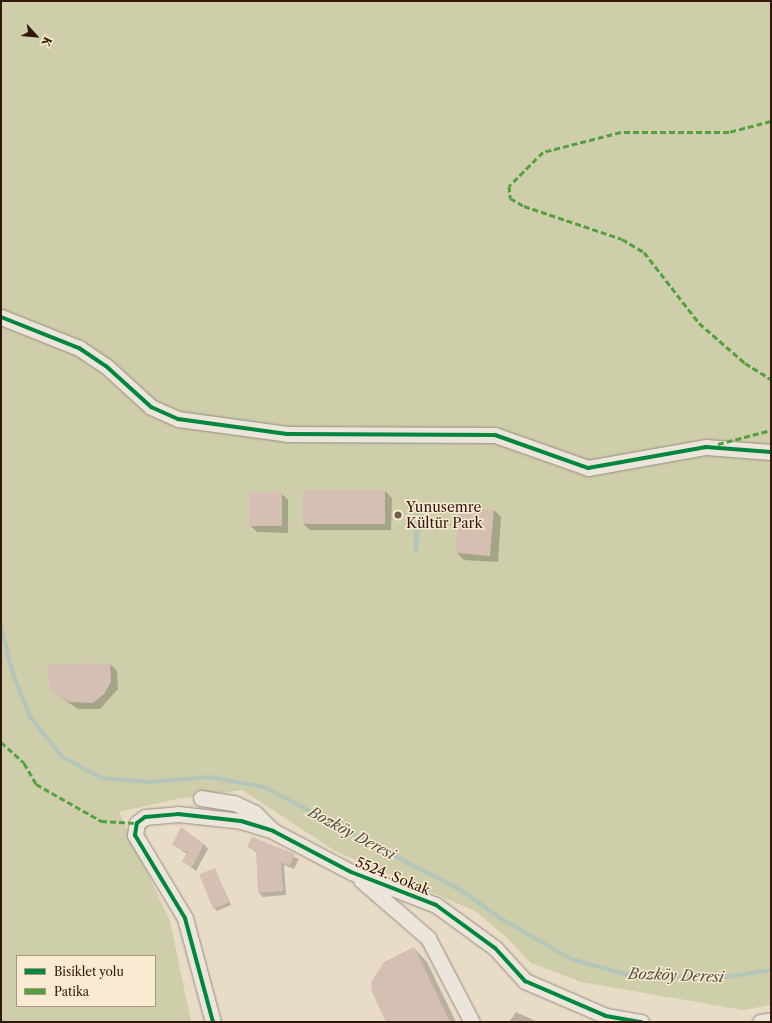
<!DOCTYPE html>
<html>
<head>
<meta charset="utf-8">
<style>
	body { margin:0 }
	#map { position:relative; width:772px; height:1023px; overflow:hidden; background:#e8dcc7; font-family:"Libre Caslon Text",serif }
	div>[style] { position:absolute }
	.green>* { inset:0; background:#ceceaa }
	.water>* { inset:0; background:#b4c6ba }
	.shadow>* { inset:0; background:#0003 }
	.stream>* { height:4px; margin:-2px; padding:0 2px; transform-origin:2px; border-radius:2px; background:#b4c6ba }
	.building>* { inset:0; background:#d4bfb2; transform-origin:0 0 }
	.roads { filter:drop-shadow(0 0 1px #978c7f) drop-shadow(0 0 1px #978c7f) }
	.minor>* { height:15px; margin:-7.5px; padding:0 7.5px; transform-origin:7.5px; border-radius:7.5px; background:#ebe5db }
	.quiet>* { height:3px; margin-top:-1.5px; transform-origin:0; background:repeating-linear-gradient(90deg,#52a13e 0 6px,transparent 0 9px) }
	.cycleway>* { height:4px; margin:-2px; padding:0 2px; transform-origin:2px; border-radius:2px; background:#00873e }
	.dots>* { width:11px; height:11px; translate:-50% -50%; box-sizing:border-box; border:2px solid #f9ebd2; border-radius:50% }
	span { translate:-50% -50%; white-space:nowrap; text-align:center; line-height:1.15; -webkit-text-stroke:3px #f9ebd2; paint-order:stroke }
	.poi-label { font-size:14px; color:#31180b }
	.left { translate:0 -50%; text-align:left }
	.street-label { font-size:14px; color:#31180b }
	.water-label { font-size:15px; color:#575146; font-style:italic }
	.frame { position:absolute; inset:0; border:2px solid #31180b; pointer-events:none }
	.legend { position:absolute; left:16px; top:955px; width:140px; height:52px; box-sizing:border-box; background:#f9ebd2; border:1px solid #a99782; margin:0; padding:5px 7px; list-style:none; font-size:12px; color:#31180b }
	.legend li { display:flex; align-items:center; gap:8px; height:20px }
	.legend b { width:20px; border:1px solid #a99782 }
	.north { position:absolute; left:16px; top:16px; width:40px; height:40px; -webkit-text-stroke:3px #f9ebd2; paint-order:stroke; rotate:117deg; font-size:11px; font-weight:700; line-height:16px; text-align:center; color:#31180b }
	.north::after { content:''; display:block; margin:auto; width:14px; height:18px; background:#31180b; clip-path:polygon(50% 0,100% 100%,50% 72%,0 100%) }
</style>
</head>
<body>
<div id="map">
	<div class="green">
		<i style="clip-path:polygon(evenodd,1px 1px,771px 1px,771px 1005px,743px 1010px,581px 982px,531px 963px,504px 935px,475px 911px,335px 851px,242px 790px,177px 799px,119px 812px,170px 921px,191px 1022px,1px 1022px,1px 1px,17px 956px,155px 956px,155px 1006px,17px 1006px,17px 956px)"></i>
	</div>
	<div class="water">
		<i style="clip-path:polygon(416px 507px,421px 512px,418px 552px,414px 552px,413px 511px)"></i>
	</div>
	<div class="shadow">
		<i style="clip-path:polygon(304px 491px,385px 491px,392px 498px,391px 530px,310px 530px,303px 524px)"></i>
		<i style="clip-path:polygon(281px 493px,288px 500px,288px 533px,257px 532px,250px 525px)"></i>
		<i style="clip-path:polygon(494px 510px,501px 517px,498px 562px,464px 560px,457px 553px)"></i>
		<i style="clip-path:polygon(110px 664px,117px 671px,118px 689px,100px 709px,78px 709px,56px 694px)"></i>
		<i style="clip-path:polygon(252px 838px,299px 859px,294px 869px,284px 865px,286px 895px,263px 897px,259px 893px,257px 853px,248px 846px)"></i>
		<i style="clip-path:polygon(173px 844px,204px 844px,208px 849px,196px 871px,183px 861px,187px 854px)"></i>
		<i style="clip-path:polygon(215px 870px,231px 905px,217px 911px,214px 908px)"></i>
		<i style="clip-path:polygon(414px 948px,427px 962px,456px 1022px,388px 1022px)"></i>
		<i style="clip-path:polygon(516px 1012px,538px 1022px,509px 1022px)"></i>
	</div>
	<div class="stream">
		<i style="left:1px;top:625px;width:47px;rotate:76.6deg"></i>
		<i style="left:12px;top:671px;width:49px;rotate:68.6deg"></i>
		<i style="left:30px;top:717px;width:51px;rotate:51.3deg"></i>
		<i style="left:62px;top:757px;width:45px;rotate:27.7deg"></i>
		<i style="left:102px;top:778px;width:49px;rotate:4.7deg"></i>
		<i style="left:151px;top:782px;width:58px;rotate:-4.9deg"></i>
		<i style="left:209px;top:777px;width:56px;rotate:10.3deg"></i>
		<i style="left:264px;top:787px;width:224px;rotate:27.7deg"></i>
		<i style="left:462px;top:891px;width:47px;rotate:35.4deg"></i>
		<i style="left:500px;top:918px;width:82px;rotate:30deg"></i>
		<i style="left:571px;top:959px;width:63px;rotate:15.6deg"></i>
		<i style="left:632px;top:976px;width:93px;rotate:0.6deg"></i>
		<i style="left:725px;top:977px;width:47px;rotate:-8.7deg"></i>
	</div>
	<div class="building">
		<i style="left:303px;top:490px;width:82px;height:34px"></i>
		<i style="left:249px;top:492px;width:33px;height:34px"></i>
		<i style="left:459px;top:507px;width:35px;height:46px;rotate:5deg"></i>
		<i style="clip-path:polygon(110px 663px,111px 682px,104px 694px,93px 703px,70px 702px,55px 695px,49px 685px,47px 665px)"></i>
		<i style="clip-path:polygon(181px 827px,204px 844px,192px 867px,182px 862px,187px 852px,172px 845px)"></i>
		<i style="clip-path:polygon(252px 837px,295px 854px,289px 866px,281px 862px,283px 891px,258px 893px,256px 851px,247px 847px)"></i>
		<i style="left:215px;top:868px;width:37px;height:17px;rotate:68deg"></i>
		<i style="clip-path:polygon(414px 947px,450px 1022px,386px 1022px,372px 992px,371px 982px,384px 962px)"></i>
	</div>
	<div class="roads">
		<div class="minor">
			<i style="left:1px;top:317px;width:84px;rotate:21.7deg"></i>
			<i style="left:79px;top:348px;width:32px;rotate:34deg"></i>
			<i style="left:106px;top:366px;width:61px;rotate:42.3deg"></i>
			<i style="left:151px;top:407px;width:30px;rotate:24deg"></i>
			<i style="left:178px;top:419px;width:110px;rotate:7.8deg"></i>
			<i style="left:287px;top:434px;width:208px;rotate:0.3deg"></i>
			<i style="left:495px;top:435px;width:99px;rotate:19.5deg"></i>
			<i style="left:588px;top:468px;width:120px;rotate:-10.1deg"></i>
			<i style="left:706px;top:447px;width:65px;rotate:4.4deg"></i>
			<i style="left:201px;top:798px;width:33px;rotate:9deg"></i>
			<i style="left:234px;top:803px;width:23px;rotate:25deg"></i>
			<i style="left:255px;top:813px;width:23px;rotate:45deg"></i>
			<i style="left:361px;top:880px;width:89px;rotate:40.9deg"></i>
			<i style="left:428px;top:938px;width:95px;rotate:62.4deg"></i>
			<i style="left:213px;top:1022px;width:108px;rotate:-105.1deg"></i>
			<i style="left:185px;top:918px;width:97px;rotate:-121.1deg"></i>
			<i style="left:135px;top:835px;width:12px;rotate:-81deg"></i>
			<i style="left:137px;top:823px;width:10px;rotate:-37deg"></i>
			<i style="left:145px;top:817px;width:33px;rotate:-5deg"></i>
			<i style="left:178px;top:814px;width:63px;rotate:6.3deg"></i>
			<i style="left:241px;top:821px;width:34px;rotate:17deg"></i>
			<i style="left:273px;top:831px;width:88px;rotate:27.7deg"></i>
			<i style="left:351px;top:872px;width:91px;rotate:21.2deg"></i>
			<i style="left:436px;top:905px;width:73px;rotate:36.1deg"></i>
			<i style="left:495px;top:948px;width:45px;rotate:47.7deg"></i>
			<i style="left:525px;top:981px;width:88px;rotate:23.4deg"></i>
			<i style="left:606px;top:1016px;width:36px;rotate:10deg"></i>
			<i style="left:760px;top:1022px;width:11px;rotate:-10deg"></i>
		</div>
	</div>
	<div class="quiet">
		<i style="left:771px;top:121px;width:43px;rotate:165.3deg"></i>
		<i style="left:729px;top:132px;width:108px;rotate:180deg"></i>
		<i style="left:621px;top:132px;width:81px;rotate:165.6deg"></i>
		<i style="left:543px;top:152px;width:48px;rotate:135deg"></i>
		<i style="left:509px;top:186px;width:12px;rotate:85deg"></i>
		<i style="left:510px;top:198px;width:16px;rotate:30deg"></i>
		<i style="left:524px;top:206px;width:103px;rotate:18.6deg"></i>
		<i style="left:622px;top:239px;width:26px;rotate:31deg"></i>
		<i style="left:644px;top:252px;width:90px;rotate:52.2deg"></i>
		<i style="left:699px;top:323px;width:61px;rotate:41deg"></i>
		<i style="left:745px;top:363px;width:31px;rotate:32deg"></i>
		<i style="left:718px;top:444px;width:55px;rotate:-14.8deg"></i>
		<i style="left:1px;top:742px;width:31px;rotate:42deg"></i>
		<i style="left:24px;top:763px;width:24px;rotate:60deg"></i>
		<i style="left:36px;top:784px;width:75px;rotate:29.6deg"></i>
		<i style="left:101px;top:821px;width:36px;rotate:3deg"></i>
	</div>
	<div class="cycleway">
		<i style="left:1px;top:317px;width:84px;rotate:21.7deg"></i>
		<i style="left:79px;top:348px;width:32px;rotate:34deg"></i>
		<i style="left:106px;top:366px;width:61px;rotate:42.3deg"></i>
		<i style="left:151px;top:407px;width:30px;rotate:24deg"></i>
		<i style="left:178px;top:419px;width:110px;rotate:7.8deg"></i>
		<i style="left:287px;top:434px;width:208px;rotate:0.3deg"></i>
		<i style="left:495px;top:435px;width:99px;rotate:19.5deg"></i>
		<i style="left:588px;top:468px;width:120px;rotate:-10.1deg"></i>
		<i style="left:706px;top:447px;width:65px;rotate:4.4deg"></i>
		<i style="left:213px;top:1022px;width:108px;rotate:-105.1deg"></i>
		<i style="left:185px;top:918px;width:97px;rotate:-121.1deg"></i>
		<i style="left:135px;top:835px;width:12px;rotate:-81deg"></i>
		<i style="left:137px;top:823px;width:10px;rotate:-37deg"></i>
		<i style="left:145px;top:817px;width:33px;rotate:-5deg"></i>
		<i style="left:178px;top:814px;width:63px;rotate:6.3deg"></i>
		<i style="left:241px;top:821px;width:34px;rotate:17deg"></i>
		<i style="left:273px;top:831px;width:88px;rotate:27.7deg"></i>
		<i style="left:351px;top:872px;width:91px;rotate:21.2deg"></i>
		<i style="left:436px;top:905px;width:73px;rotate:36.1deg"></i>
		<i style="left:495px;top:948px;width:45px;rotate:47.7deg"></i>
		<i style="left:525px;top:981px;width:88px;rotate:23.4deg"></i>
		<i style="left:606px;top:1016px;width:36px;rotate:10deg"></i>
	</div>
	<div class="dots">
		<i style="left:398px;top:515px;background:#715d4d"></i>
	</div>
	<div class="poi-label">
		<span class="left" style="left:406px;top:515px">Yunusemre<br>Kültür Park</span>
	</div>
	<div class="street-label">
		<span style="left:393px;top:876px;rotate:22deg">5524. Sokak</span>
	</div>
	<div class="water-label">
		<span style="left:352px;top:833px;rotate:28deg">Bozköy Deresi</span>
		<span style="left:676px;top:975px;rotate:2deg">Bozköy Deresi</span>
	</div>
	<div class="frame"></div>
	<ul class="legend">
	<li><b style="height:5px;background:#00873e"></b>Bisiklet yolu</li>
	<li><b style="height:5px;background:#52a13e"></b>Patika</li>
	</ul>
	<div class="north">K</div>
</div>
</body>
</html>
